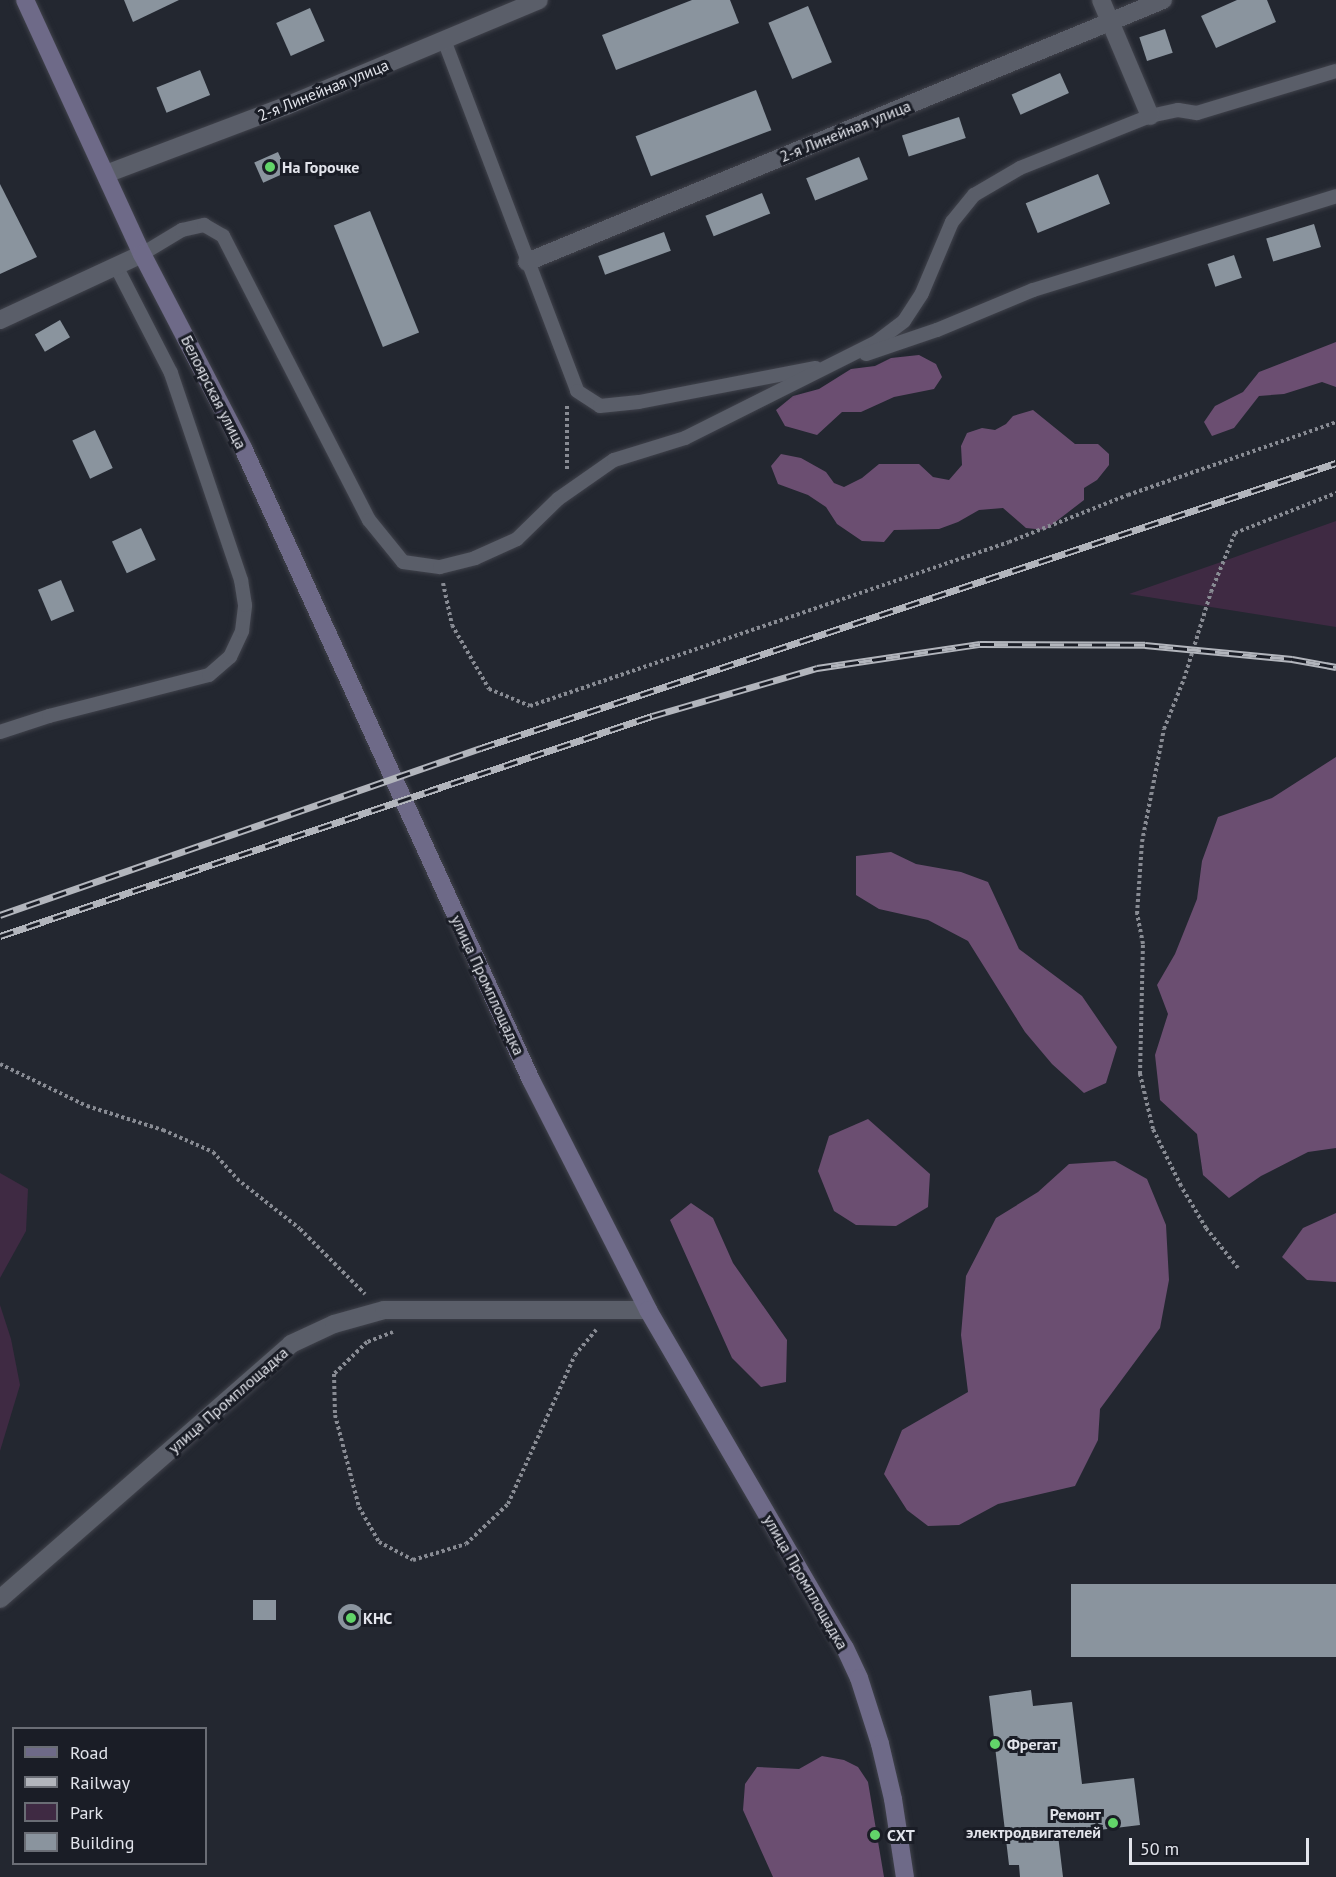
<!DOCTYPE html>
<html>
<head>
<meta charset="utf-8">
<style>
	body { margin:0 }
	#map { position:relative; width:1336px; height:1877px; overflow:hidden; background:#232730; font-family:"PT Sans",sans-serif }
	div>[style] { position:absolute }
	.green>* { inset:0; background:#3f2a43 }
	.forest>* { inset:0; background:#6b4e71 }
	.building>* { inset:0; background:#8a949e; transform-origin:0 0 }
	.round { border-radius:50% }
	.path>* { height:4px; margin-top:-2px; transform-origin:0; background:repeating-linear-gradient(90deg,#888b93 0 3px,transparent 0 6px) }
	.roads { filter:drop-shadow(0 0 2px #40424b) drop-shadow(0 0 2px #40424b) }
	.lane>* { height:14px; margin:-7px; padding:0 7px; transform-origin:7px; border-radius:7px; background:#5a5e69 }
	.street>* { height:18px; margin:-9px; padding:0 9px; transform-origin:9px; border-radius:9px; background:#5a5e69 }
	.secondary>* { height:18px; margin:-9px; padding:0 9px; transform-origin:9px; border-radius:9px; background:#6e6a88 }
	.rail>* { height:7px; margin-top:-3.5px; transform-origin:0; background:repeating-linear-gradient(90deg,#1a1d26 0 14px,#b2b5bc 0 28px); box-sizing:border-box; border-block:2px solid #b2b5bc }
	.dots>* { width:16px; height:16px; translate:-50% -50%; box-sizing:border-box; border:3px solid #1a1d26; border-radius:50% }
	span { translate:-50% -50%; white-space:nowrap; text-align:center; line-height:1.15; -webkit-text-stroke:6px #1a1d26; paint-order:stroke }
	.street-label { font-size:16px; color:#e2e4eb }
	.poi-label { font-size:16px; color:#e2e4eb; font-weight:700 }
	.left { translate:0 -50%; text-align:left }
	.right { translate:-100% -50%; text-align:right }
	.legend { position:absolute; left:12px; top:1727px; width:195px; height:138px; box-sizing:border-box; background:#1a1d26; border:2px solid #6a6d75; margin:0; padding:8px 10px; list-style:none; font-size:18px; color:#e2e4eb }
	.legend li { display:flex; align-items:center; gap:12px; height:30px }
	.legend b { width:30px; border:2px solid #6a6d75 }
	.scale { position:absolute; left:1129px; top:1838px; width:180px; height:27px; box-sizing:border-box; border:3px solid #e2e4eb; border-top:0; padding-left:8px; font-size:18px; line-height:21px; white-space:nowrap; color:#e2e4eb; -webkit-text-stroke:4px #1a1d26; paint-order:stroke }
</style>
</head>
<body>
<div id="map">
	<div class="green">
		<i style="clip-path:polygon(1336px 521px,1336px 627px,1129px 594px,1224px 561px)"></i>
		<i style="clip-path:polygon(0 1173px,28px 1189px,26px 1231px,0 1278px)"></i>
		<i style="clip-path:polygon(0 1305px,11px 1339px,20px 1385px,0 1451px)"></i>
	</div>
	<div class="forest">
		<i style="clip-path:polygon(1336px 342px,1336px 387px,1322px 382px,1284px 394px,1259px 396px,1234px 428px,1212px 436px,1204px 422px,1215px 406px,1243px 392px,1259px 372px)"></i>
		<i style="clip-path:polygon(919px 355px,936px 364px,942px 377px,934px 389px,894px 397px,861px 412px,842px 412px,817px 435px,785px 426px,776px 410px,793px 396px,819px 389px,851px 369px,875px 366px,891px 358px)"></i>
		<i style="clip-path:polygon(1033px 410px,1075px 444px,1098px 444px,1109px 454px,1109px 465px,1097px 480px,1084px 488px,1084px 500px,1045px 530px,1026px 528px,1003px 508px,979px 510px,958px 522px,939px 529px,894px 530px,884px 542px,862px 541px,837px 524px,826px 507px,808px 495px,778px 484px,771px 466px,781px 454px,801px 458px,826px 472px,834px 483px,844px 487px,862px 478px,879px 464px,919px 464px,933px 477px,949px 480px,962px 465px,961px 446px,967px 433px,982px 428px,995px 430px,1006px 424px,1013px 416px)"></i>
		<i style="clip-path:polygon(1336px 757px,1336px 1148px,1308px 1152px,1261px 1176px,1229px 1198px,1203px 1175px,1197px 1134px,1160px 1100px,1155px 1055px,1168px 1014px,1157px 985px,1175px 954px,1197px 899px,1202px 861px,1218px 817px,1272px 798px)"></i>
		<i style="clip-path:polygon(891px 852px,916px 864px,961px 872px,988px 882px,1019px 949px,1082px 996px,1117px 1047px,1106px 1083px,1084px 1093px,1052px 1064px,1025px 1032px,968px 941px,928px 920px,879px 909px,856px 895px,856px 856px)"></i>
		<i style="clip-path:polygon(868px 1119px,930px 1174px,928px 1207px,896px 1226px,856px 1225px,834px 1211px,818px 1171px,829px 1136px)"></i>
		<i style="clip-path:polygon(1115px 1161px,1147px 1179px,1166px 1225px,1169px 1280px,1160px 1328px,1100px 1409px,1098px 1440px,1075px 1486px,998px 1504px,959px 1525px,928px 1526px,907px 1510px,884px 1474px,902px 1430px,968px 1392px,961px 1335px,966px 1276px,996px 1218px,1038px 1192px,1069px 1164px)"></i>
		<i style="clip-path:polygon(691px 1203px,713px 1218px,733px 1263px,787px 1340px,786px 1382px,761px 1387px,732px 1358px,670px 1220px)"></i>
		<i style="clip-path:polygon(1336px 1213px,1336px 1282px,1307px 1280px,1282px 1257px,1303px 1228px)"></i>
		<i style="clip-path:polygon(822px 1756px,844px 1760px,858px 1767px,868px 1782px,884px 1877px,773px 1877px,743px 1810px,745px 1784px,757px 1767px,799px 1769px)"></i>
	</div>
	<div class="building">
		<i style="clip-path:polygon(124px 0,179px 0,133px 22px)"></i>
		<i style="clip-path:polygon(692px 0,730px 0,739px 23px,616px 70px,602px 35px)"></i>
		<i style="clip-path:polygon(1237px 0,1267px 0,1276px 22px,1216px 48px,1201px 16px)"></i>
		<i style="left:808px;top:6px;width:61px;height:43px;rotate:67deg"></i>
		<i style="left:310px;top:8px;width:36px;height:37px;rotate:66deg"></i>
		<i style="left:1165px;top:29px;width:25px;height:27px;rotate:72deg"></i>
		<i style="left:200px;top:70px;width:27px;height:47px;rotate:68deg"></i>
		<i style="left:1060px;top:73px;width:22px;height:53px;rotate:66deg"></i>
		<i style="left:756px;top:90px;width:43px;height:129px;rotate:69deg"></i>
		<i style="left:959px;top:117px;width:22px;height:60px;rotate:72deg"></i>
		<i style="left:278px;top:152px;width:22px;height:26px;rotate:66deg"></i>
		<i style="left:859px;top:157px;width:24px;height:57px;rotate:68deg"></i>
		<i style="left:1098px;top:174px;width:32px;height:78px;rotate:68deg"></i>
		<i style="clip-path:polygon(0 184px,37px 257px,0 274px)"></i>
		<i style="left:762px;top:193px;width:22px;height:61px;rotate:68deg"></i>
		<i style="left:370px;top:211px;width:131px;height:39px;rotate:68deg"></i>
		<i style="left:1314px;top:224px;width:24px;height:50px;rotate:73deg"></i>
		<i style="left:664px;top:232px;width:20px;height:70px;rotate:70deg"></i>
		<i style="left:1234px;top:255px;width:24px;height:28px;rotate:71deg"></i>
		<i style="left:60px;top:320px;width:20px;height:29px;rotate:60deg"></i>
		<i style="left:95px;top:430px;width:42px;height:25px;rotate:65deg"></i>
		<i style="left:141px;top:528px;width:35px;height:32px;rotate:65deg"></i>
		<i style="left:61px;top:580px;width:34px;height:25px;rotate:67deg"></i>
		<i style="left:1336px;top:1584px;width:73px;height:265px;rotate:90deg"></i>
		<i style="left:253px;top:1600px;width:23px;height:20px"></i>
		<i class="round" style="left:338px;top:1604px;width:26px;height:26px"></i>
		<i style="clip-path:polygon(1031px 1690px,1033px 1706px,1072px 1702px,1082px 1784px,1134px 1778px,1140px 1825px,1058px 1835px,1063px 1877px,1020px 1877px,1019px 1865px,1009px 1865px,989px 1696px)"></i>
	</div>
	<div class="path">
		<i style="left:567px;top:406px;width:64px;rotate:90deg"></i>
		<i style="left:443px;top:583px;width:43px;rotate:77.9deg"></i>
		<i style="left:452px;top:625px;width:74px;rotate:60deg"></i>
		<i style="left:489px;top:689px;width:44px;rotate:22.5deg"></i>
		<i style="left:530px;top:706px;width:506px;rotate:-18.9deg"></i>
		<i style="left:1009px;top:542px;width:128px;rotate:-21.6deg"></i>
		<i style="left:1128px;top:495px;width:220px;rotate:-19.3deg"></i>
		<i style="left:0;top:1064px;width:97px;rotate:25.8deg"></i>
		<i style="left:87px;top:1106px;width:80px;rotate:17.5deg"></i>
		<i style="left:163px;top:1130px;width:55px;rotate:23.7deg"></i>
		<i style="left:213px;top:1152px;width:36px;rotate:48deg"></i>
		<i style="left:237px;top:1179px;width:80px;rotate:38.4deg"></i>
		<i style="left:300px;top:1229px;width:92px;rotate:45deg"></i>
		<i style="left:1238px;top:1268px;width:51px;rotate:-128.7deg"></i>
		<i style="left:1206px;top:1228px;width:49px;rotate:-120.8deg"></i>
		<i style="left:1181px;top:1186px;width:64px;rotate:-116.2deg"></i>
		<i style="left:1153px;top:1129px;width:57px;rotate:-103.3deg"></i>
		<i style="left:1140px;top:1074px;width:130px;rotate:-88.7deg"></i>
		<i style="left:1143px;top:944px;width:31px;rotate:-101deg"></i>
		<i style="left:1137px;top:914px;width:72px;rotate:-86deg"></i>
		<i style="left:1142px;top:842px;width:115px;rotate:-79deg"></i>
		<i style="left:1164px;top:729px;width:54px;rotate:-68.2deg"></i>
		<i style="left:1184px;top:679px;width:91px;rotate:-72.8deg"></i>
		<i style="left:1211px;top:592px;width:64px;rotate:-67.9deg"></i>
		<i style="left:1235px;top:533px;width:109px;rotate:-21.6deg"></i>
		<i style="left:393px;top:1332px;width:28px;rotate:159deg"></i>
		<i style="left:367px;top:1342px;width:46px;rotate:135.9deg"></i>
		<i style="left:334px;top:1374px;width:41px;rotate:88.6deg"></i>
		<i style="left:335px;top:1415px;width:95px;rotate:75.4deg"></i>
		<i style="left:359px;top:1507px;width:40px;rotate:60.3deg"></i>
		<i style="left:379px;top:1542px;width:38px;rotate:28deg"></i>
		<i style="left:413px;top:1560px;width:55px;rotate:-16.8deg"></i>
		<i style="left:466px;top:1544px;width:58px;rotate:-43.6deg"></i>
		<i style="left:508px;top:1504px;width:163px;rotate:-65.8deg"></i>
		<i style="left:575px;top:1355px;width:33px;rotate:-50deg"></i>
	</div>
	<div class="roads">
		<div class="lane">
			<i style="left:444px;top:40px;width:375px;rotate:69.2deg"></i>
			<i style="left:577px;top:391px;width:27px;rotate:33deg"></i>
			<i style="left:600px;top:406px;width:39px;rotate:-6deg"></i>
			<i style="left:639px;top:402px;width:180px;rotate:-10.9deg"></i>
			<i style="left:142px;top:254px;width:47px;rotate:-31deg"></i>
			<i style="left:182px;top:230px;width:23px;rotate:-13deg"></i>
			<i style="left:204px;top:225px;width:22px;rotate:30deg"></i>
			<i style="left:223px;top:236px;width:319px;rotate:62.8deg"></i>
			<i style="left:369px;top:520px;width:54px;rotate:51deg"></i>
			<i style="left:403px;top:562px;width:37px;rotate:8deg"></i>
			<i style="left:440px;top:567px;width:36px;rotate:-14deg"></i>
			<i style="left:475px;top:558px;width:46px;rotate:-24.3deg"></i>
			<i style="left:517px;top:539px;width:57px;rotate:-44.3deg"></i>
			<i style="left:558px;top:499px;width:68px;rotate:-34.9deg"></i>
			<i style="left:614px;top:460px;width:74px;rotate:-17.2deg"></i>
			<i style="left:685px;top:438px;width:212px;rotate:-26.6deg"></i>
			<i style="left:875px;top:343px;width:36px;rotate:-37deg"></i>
			<i style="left:904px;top:321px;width:33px;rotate:-57deg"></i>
			<i style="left:922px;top:293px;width:77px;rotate:-67.1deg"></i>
			<i style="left:952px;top:222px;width:35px;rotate:-51deg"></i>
			<i style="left:974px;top:195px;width:53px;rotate:-30.4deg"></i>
			<i style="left:1020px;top:168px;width:140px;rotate:-21.8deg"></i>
			<i style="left:1150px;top:116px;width:29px;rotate:-12deg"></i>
			<i style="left:1178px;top:110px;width:19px;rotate:9deg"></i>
			<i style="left:1197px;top:113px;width:145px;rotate:-16.8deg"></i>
			<i style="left:866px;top:354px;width:75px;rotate:-18.7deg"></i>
			<i style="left:937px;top:330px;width:104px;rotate:-22.6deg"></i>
			<i style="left:1033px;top:290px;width:317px;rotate:-17.2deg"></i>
			<i style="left:0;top:732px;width:52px;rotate:-18.1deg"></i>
			<i style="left:49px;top:716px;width:165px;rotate:-14.4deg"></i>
			<i style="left:209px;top:675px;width:28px;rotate:-41deg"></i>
			<i style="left:230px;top:657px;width:29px;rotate:-65deg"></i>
			<i style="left:242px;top:631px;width:26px;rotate:-83deg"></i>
			<i style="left:245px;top:605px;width:25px;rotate:-99deg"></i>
			<i style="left:241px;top:580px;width:219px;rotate:-108.7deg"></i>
			<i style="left:171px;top:373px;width:120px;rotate:-117.2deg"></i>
		</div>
		<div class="street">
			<i style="left:1101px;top:0;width:126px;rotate:67.1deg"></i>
			<i style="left:106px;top:174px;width:192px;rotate:-20.7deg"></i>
			<i style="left:286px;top:106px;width:274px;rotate:-22.7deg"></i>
			<i style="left:527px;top:262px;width:688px;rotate:-22.39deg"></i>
			<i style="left:0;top:320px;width:157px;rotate:-24.9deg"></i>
			<i style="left:0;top:1599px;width:387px;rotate:-41.2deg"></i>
			<i style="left:291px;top:1344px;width:47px;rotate:-24.9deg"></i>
			<i style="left:334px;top:1324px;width:52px;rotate:-15.6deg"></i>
			<i style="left:384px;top:1310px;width:264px"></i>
		</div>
		<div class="secondary">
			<i style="left:25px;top:0;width:280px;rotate:65.3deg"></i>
			<i style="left:142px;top:254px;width:219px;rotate:62.5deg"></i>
			<i style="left:243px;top:448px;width:695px;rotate:65.5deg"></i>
			<i style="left:531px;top:1080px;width:258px;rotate:63deg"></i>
			<i style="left:648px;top:1310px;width:391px;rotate:59.8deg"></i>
			<i style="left:845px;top:1648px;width:33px;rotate:65deg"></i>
			<i style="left:859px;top:1678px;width:69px;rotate:72.3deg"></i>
			<i style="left:880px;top:1744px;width:57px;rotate:76.7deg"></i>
			<i style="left:893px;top:1799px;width:79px;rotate:81.3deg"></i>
		</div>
	</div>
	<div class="rail">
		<i style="left:0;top:915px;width:509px;rotate:-19.15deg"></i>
		<i style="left:481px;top:748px;width:901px;rotate:-18.43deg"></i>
		<i style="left:0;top:936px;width:688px;rotate:-18.65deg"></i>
		<i style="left:652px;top:716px;width:172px;rotate:-16.2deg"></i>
		<i style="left:817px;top:668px;width:165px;rotate:-8.4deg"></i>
		<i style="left:980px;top:644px;width:165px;rotate:0.3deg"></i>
		<i style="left:1145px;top:645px;width:148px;rotate:5.4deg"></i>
		<i style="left:1292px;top:659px;width:45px;rotate:10.3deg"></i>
	</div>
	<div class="dots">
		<i style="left:270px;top:167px;background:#62d469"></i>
		<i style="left:351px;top:1618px;background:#62d469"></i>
		<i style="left:995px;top:1744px;background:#62d469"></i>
		<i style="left:1113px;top:1823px;background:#62d469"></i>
		<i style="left:875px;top:1835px;background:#62d469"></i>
	</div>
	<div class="street-label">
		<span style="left:323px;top:90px;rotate:-22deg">2-я Линейная улица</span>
		<span style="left:845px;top:131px;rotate:-22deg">2-я Линейная улица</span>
		<span style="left:214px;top:392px;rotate:63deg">Белоярская улица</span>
		<span style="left:488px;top:985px;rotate:65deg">улица Промплощадка</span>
		<span style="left:228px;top:1400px;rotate:-41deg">улица Промплощадка</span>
		<span style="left:806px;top:1582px;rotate:60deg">улица Промплощадка</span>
	</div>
	<div class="poi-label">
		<span class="left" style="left:282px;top:167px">На Горочке</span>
		<span class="left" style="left:363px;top:1618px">КНС</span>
		<span class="left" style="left:1007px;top:1744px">Фрегат</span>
		<span class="right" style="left:1101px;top:1823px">Ремонт<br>электродвигателей</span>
		<span class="left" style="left:887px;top:1835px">СХТ</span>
	</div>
	<ul class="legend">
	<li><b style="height:8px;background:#6e6a88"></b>Road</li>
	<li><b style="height:8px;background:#b2b5bc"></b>Railway</li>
	<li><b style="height:16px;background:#3f2a43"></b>Park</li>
	<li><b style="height:16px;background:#8a949e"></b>Building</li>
	</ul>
	<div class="scale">50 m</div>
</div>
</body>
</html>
